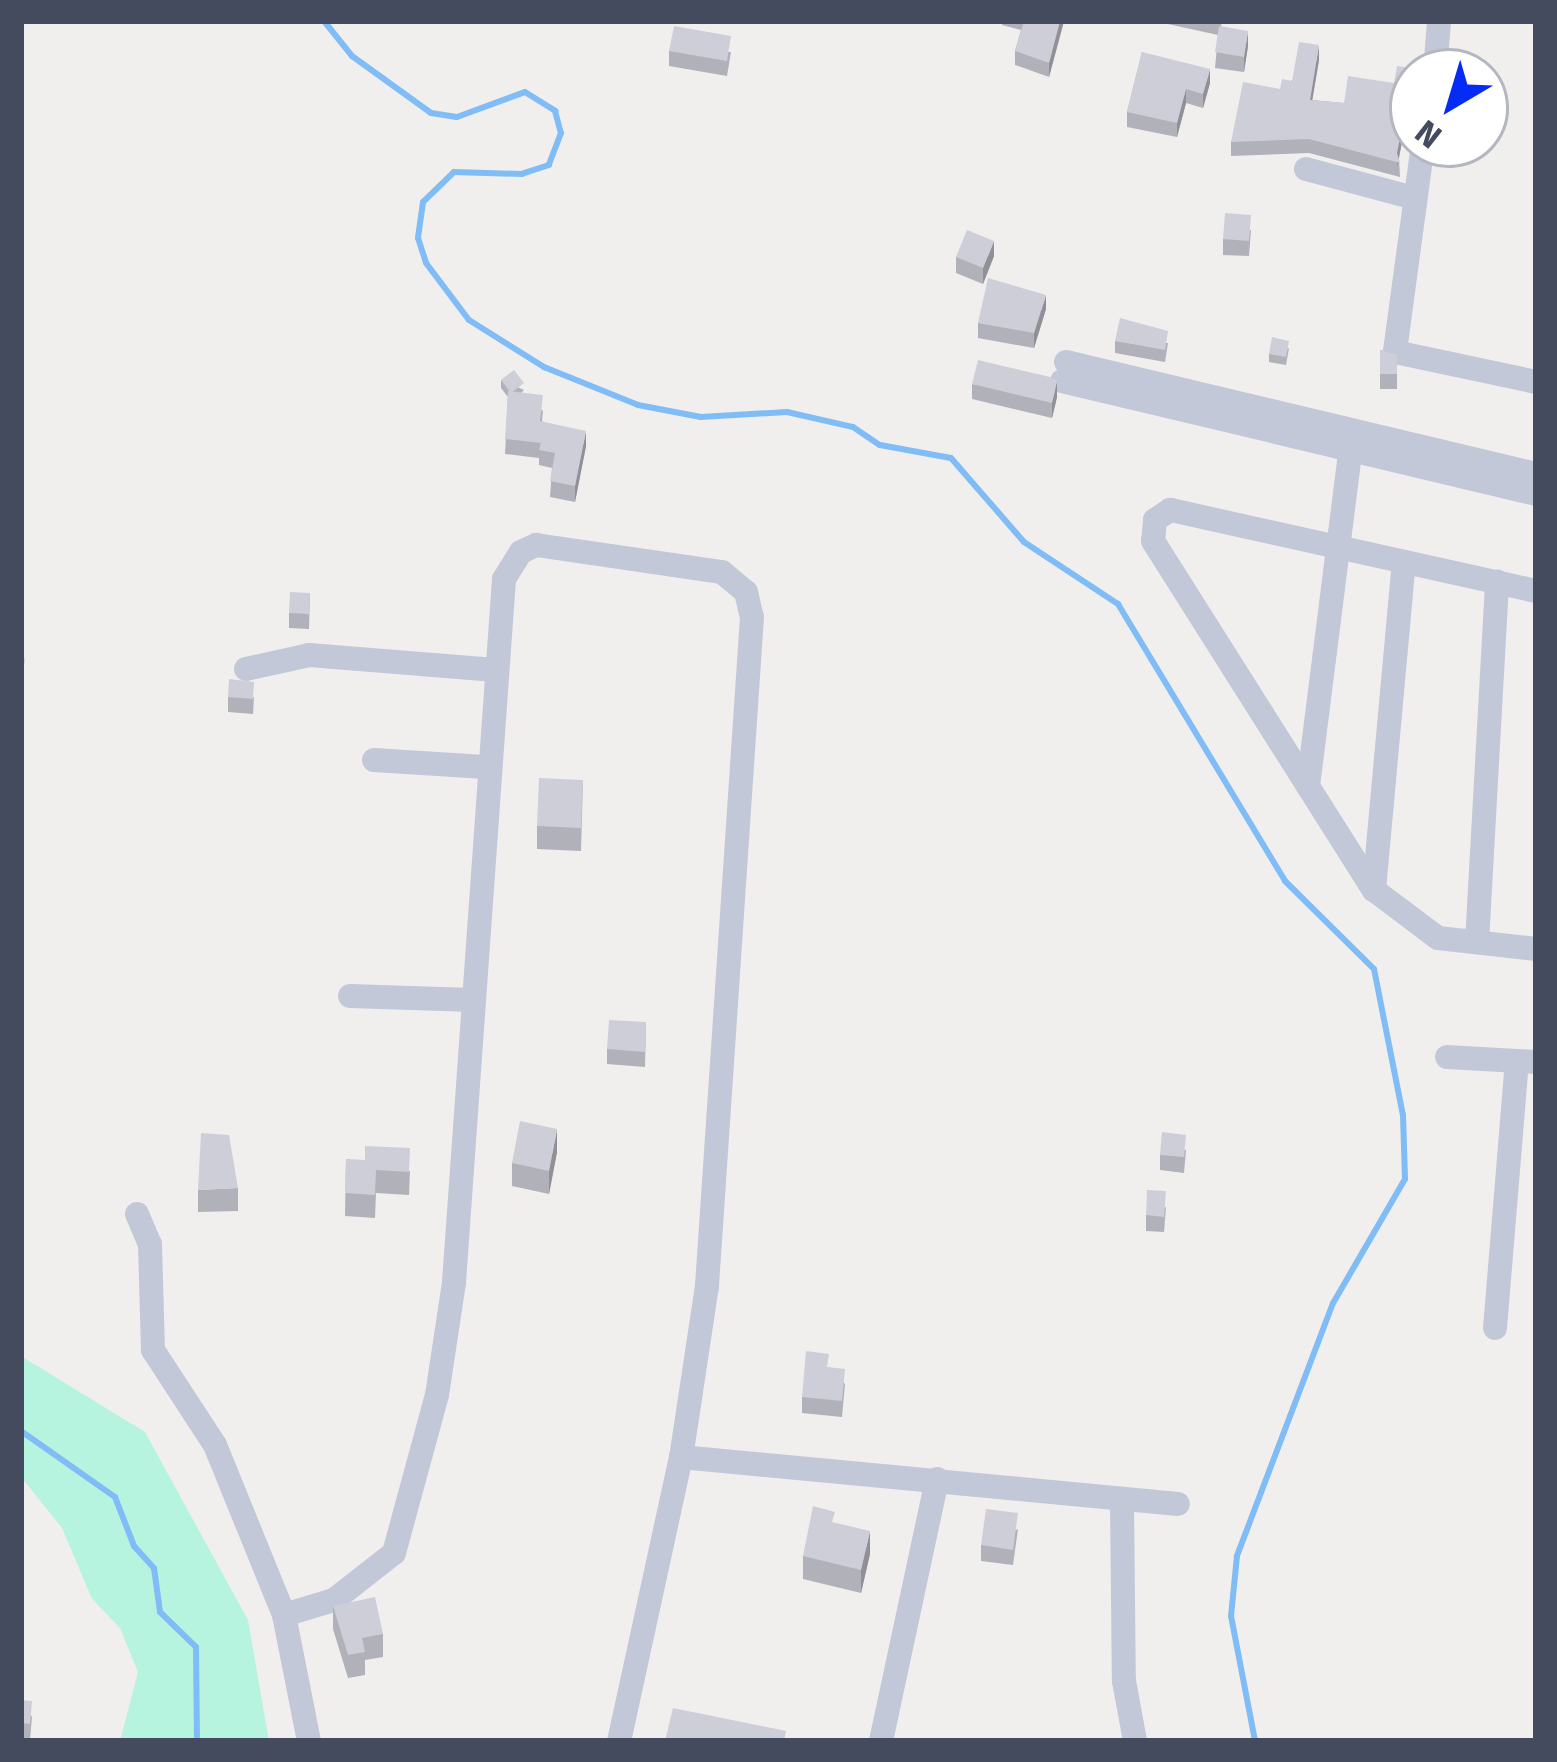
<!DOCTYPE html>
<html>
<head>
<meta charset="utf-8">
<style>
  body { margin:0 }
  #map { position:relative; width:1557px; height:1762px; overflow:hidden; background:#f1efee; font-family:"Fira Sans",sans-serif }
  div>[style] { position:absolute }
  .green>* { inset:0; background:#b7f4e0 }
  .stream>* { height:6px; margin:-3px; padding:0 3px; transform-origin:3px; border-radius:3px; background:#80bcf5 }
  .minor>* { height:24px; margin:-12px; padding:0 12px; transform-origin:12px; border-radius:12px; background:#c3c8d8 }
  .wall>* { inset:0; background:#b0b1b9 }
  .shaded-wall>* { inset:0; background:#909096 }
  .building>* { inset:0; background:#cdced7 }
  span { translate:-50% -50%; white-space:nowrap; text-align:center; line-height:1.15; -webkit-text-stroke:9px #fff; paint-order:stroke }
  .frame { position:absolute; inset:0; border:24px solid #444b5e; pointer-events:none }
  .north { position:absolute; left:1389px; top:48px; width:120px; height:120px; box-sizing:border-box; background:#fff; border:3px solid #b4b7bf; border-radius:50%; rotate:218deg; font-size:33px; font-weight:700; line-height:48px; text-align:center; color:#444b5e }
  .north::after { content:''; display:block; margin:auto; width:42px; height:54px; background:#052bf4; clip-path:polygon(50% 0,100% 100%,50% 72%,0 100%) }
</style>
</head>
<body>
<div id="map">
  <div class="green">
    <div style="clip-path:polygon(21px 1356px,145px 1432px,248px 1620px,269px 1741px,120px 1741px,138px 1672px,120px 1628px,92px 1599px,62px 1528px,21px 1477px)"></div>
  </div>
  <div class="stream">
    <div style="left:324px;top:21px;width:45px;rotate:51.3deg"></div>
    <div style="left:352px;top:56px;width:97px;rotate:35.8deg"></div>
    <div style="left:431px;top:113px;width:26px;rotate:9deg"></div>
    <div style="left:457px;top:117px;width:72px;rotate:-20.2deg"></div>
    <div style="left:525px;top:92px;width:36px;rotate:32deg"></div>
    <div style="left:555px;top:111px;width:23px;rotate:75deg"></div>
    <div style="left:561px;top:133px;width:34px;rotate:111deg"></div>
    <div style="left:549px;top:165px;width:28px;rotate:162deg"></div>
    <div style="left:522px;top:174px;width:68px;rotate:-178.3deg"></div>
    <div style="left:454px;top:172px;width:43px;rotate:135.9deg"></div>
    <div style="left:423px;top:202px;width:36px;rotate:98deg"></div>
    <div style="left:418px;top:238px;width:26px;rotate:72deg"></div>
    <div style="left:426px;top:263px;width:71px;rotate:53deg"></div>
    <div style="left:469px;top:320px;width:89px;rotate:32.1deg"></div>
    <div style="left:544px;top:367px;width:101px;rotate:22deg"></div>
    <div style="left:638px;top:405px;width:64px;rotate:10.8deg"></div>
    <div style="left:701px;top:417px;width:86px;rotate:-3.3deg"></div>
    <div style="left:787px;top:412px;width:68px;rotate:12.8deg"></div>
    <div style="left:853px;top:427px;width:32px;rotate:34deg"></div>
    <div style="left:880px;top:445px;width:72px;rotate:10.4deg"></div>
    <div style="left:951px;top:458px;width:111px;rotate:49deg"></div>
    <div style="left:1024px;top:542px;width:113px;rotate:33.4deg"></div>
    <div style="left:1118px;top:604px;width:323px;rotate:58.9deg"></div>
    <div style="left:1285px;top:881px;width:125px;rotate:44.7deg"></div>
    <div style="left:1374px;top:969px;width:149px;rotate:78.8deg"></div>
    <div style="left:1403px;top:1115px;width:64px;rotate:88.2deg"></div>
    <div style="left:1405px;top:1179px;width:143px;rotate:120.1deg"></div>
    <div style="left:1333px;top:1303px;width:271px;rotate:110.8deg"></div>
    <div style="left:1237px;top:1556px;width:60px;rotate:95.7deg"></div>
    <div style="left:1231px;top:1616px;width:127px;rotate:79.1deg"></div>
    <div style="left:21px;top:1431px;width:115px;rotate:35.1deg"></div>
    <div style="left:115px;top:1497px;width:53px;rotate:68.8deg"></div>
    <div style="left:134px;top:1546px;width:30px;rotate:48deg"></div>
    <div style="left:154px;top:1568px;width:44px;rotate:82.2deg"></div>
    <div style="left:160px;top:1612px;width:50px;rotate:44.2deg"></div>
    <div style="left:196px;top:1647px;width:94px;rotate:89.4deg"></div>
  </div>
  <div class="minor">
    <div style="left:1435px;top:72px;width:51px;rotate:-85.5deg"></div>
    <div style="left:1423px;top:144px;width:210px;rotate:97.7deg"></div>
    <div style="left:1395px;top:352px;width:144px;rotate:12deg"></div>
    <div style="left:1306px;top:169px;width:112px;rotate:15deg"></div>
    <div style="left:1066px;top:362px;width:483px;rotate:13.4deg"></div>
    <div style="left:1062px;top:381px;width:487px;rotate:13.4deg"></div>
    <div style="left:1536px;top:591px;width:375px;rotate:-167.5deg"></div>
    <div style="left:1170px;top:510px;width:18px;rotate:146deg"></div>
    <div style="left:1155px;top:520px;width:21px;rotate:95deg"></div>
    <div style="left:1153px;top:541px;width:413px;rotate:57.7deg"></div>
    <div style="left:1374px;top:890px;width:80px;rotate:36.9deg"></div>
    <div style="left:1438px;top:938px;width:99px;rotate:6.4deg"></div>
    <div style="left:246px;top:669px;width:65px;rotate:-12.5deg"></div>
    <div style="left:309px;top:655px;width:187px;rotate:4.6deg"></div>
    <div style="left:374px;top:760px;width:111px;rotate:3.6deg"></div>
    <div style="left:1308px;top:786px;width:350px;rotate:-82.8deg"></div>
    <div style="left:1374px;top:890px;width:329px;rotate:-84.8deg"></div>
    <div style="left:1477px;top:942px;width:361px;rotate:-86.8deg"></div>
    <div style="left:350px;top:996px;width:122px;rotate:1.9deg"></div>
    <div style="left:1447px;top:1057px;width:89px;rotate:3.2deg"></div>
    <div style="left:137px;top:1214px;width:33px;rotate:67deg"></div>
    <div style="left:150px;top:1244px;width:106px;rotate:88.4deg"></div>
    <div style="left:153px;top:1350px;width:113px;rotate:56.9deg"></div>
    <div style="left:215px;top:1445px;width:183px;rotate:67.9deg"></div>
    <div style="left:284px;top:1615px;width:128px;rotate:78.8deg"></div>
    <div style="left:1495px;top:1328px;width:268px;rotate:-85.3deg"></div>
    <div style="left:681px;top:1457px;width:499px;rotate:5.4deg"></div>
    <div style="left:1122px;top:1503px;width:178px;rotate:89.4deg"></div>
    <div style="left:1124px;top:1681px;width:61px;rotate:79.6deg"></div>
    <div style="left:284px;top:1615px;width:52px;rotate:-16.7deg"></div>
    <div style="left:334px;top:1600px;width:76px;rotate:-38.1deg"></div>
    <div style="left:394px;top:1553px;width:164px;rotate:-74.8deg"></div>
    <div style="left:437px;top:1395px;width:114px;rotate:-81.4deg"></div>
    <div style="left:454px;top:1282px;width:705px;rotate:-85.93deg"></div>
    <div style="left:504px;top:579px;width:32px;rotate:-58deg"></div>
    <div style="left:521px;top:552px;width:17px;rotate:-25deg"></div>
    <div style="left:536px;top:545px;width:188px;rotate:8.3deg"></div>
    <div style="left:722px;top:572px;width:31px;rotate:40deg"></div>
    <div style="left:746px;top:592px;width:26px;rotate:77deg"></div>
    <div style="left:752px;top:617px;width:671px;rotate:93.85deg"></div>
    <div style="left:707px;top:1286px;width:173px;rotate:98.6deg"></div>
    <div style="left:681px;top:1457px;width:291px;rotate:102.3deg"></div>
    <div style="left:881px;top:1741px;width:268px;rotate:-77.9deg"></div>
  </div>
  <div class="wall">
    <div style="clip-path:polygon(1002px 21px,1064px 21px,1049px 77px,1015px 65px,1015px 51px,1021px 30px,1002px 25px)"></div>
    <div style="clip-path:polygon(1154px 21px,1222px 21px,1221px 26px,1248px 46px,1244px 72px,1215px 68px,1218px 35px)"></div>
    <div style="clip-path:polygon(669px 51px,731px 52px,727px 76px,669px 66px)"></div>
    <div style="clip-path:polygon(1142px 52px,1210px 83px,1203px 108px,1186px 103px,1177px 137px,1127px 127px,1127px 112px)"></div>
    <div style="clip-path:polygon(1319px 60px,1312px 100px,1344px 103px,1394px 83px,1413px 72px,1413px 107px,1409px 106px,1399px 158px,1400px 177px,1309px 153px,1231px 156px,1231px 142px,1280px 89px)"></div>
    <div style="clip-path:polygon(1251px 230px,1249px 256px,1223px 255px,1223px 239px)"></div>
    <div style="clip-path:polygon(994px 256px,983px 284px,956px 273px,956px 257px)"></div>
    <div style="clip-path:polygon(1046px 309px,1034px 348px,978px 338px,978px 323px)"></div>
    <div style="clip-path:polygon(1115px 341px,1168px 343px,1165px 362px,1115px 353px)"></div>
    <div style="clip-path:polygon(1289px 348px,1286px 365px,1269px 362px,1269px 354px)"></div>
    <div style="clip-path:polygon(1380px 350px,1397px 354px,1397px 389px,1380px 389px)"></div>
    <div style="clip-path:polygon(501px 380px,524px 390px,521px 393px,543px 411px,542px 421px,586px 446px,575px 502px,550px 497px,552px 468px,539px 465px,539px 458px,505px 454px,508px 397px,501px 388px)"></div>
    <div style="clip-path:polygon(972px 384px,1057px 397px,1052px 418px,972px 399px)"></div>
    <div style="clip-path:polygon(310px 593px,309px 629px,289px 628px,289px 613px)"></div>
    <div style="clip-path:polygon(228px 697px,254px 697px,253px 714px,228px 712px)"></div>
    <div style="clip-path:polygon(583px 780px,581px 851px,537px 849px,537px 826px)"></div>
    <div style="clip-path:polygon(646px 1022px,645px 1067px,607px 1064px,607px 1049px)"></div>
    <div style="clip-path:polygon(1186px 1150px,1184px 1173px,1160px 1170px,1160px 1155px)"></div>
    <div style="clip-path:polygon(557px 1152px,549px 1194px,512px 1186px,512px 1163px)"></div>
    <div style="clip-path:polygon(346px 1159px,410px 1171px,409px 1195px,376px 1193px,375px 1218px,345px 1216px)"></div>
    <div style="clip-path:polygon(238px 1188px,238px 1211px,198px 1212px,198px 1190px)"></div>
    <div style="clip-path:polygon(1166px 1207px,1164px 1232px,1146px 1231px,1146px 1215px)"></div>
    <div style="clip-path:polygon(829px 1367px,845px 1384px,842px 1417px,802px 1413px,802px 1397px)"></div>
    <div style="clip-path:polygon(835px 1523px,870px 1554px,861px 1593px,803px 1579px,803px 1556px)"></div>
    <div style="clip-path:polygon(1018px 1529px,1013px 1565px,981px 1561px,981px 1545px)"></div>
    <div style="clip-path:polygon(333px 1606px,383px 1634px,383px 1657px,365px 1660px,365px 1675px,348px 1678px,333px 1629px)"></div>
    <div style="clip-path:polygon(21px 1700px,32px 1717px,30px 1740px,21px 1739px)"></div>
  </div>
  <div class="shaded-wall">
    <div style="clip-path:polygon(1060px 21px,1064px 21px,1049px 77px,1049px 63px)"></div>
    <div style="clip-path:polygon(1248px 31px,1248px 46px,1244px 72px,1244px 57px)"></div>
    <div style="clip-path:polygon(1319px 45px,1319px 60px,1310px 114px,1310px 100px)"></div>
    <div style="clip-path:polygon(1210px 69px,1210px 83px,1203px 108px,1203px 94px)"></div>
    <div style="clip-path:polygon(1186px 89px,1186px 103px,1177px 137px,1177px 123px)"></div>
    <div style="clip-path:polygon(1409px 92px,1409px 106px,1397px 167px,1397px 153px)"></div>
    <div style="clip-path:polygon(994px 241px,994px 256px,983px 284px,983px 268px)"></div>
    <div style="clip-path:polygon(1046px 295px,1046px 309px,1034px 348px,1034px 333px)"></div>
    <div style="clip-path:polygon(1057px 381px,1057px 397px,1052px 418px,1052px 403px)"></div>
    <div style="clip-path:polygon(586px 431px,586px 446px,575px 502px,575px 486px)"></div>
    <div style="clip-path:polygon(557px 1129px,557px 1152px,549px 1194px,549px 1171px)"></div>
    <div style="clip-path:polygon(870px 1531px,870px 1554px,861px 1593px,861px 1570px)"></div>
  </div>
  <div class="building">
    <div style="clip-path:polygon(1024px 21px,1060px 21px,1049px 63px,1015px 51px)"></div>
    <div style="clip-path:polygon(674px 26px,731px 36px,727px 61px,669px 51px)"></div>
    <div style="clip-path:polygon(1219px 26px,1248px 31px,1244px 57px,1215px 52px)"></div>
    <div style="clip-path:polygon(1299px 42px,1319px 45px,1310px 100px,1344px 103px,1348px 76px,1394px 83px,1397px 66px,1424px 70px,1424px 72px,1413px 72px,1413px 93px,1409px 92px,1397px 153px,1400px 163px,1309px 139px,1231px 142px,1243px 82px,1280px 89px,1282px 79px,1292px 81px)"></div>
    <div style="clip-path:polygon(1142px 52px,1210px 69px,1203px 94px,1186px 89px,1177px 123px,1127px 112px)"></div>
    <div style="clip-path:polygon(1225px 213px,1251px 215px,1249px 241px,1223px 239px)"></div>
    <div style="clip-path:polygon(967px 230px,994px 241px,983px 268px,956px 257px)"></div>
    <div style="clip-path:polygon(988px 278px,1046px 295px,1034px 333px,978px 323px)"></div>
    <div style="clip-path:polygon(1120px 318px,1168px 331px,1165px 350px,1115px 341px)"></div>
    <div style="clip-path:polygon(1272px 337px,1289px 341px,1286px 357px,1269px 354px)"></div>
    <div style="clip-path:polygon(1380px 350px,1397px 354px,1397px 374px,1380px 374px)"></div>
    <div style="clip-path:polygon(978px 360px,1050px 377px,1057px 381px,1052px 403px,972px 384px)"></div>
    <div style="clip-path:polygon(514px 370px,524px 383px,511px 393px,501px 380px)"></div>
    <div style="clip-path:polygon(508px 391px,543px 395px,540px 421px,586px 431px,575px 486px,550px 481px,555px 453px,539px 450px,541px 443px,505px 439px)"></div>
    <div style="clip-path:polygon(290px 592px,310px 593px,309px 614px,289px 613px)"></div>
    <div style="clip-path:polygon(21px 658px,25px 659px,23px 674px,21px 674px)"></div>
    <div style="clip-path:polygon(229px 679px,254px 682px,253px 699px,228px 697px)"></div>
    <div style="clip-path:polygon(539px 778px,583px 780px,581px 828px,537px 826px)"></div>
    <div style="clip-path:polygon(609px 1020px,646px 1022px,645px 1052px,607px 1049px)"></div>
    <div style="clip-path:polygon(520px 1121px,557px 1129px,549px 1171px,512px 1163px)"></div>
    <div style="clip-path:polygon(1162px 1132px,1186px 1135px,1184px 1157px,1160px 1155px)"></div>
    <div style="clip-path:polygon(201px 1133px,229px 1135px,238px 1188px,198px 1190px)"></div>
    <div style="clip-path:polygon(365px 1146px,410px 1148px,409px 1172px,376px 1170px,375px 1195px,345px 1193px,346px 1159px,365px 1160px)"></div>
    <div style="clip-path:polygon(1147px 1190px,1166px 1191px,1164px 1217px,1146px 1215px)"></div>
    <div style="clip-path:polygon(806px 1351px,829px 1354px,827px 1367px,845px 1369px,842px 1401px,802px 1397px)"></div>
    <div style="clip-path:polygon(813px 1506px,835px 1512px,832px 1522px,870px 1531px,861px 1570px,803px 1556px)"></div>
    <div style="clip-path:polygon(986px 1509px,1018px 1513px,1013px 1550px,981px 1545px)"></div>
    <div style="clip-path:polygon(375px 1597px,383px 1634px,362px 1638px,365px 1652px,348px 1655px,333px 1606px)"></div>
    <div style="clip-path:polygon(21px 1700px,32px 1701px,30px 1724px,21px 1723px)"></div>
    <div style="clip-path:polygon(673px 1708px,786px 1731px,784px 1741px,665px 1741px)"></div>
  </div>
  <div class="frame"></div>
  <div class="north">N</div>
</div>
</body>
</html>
